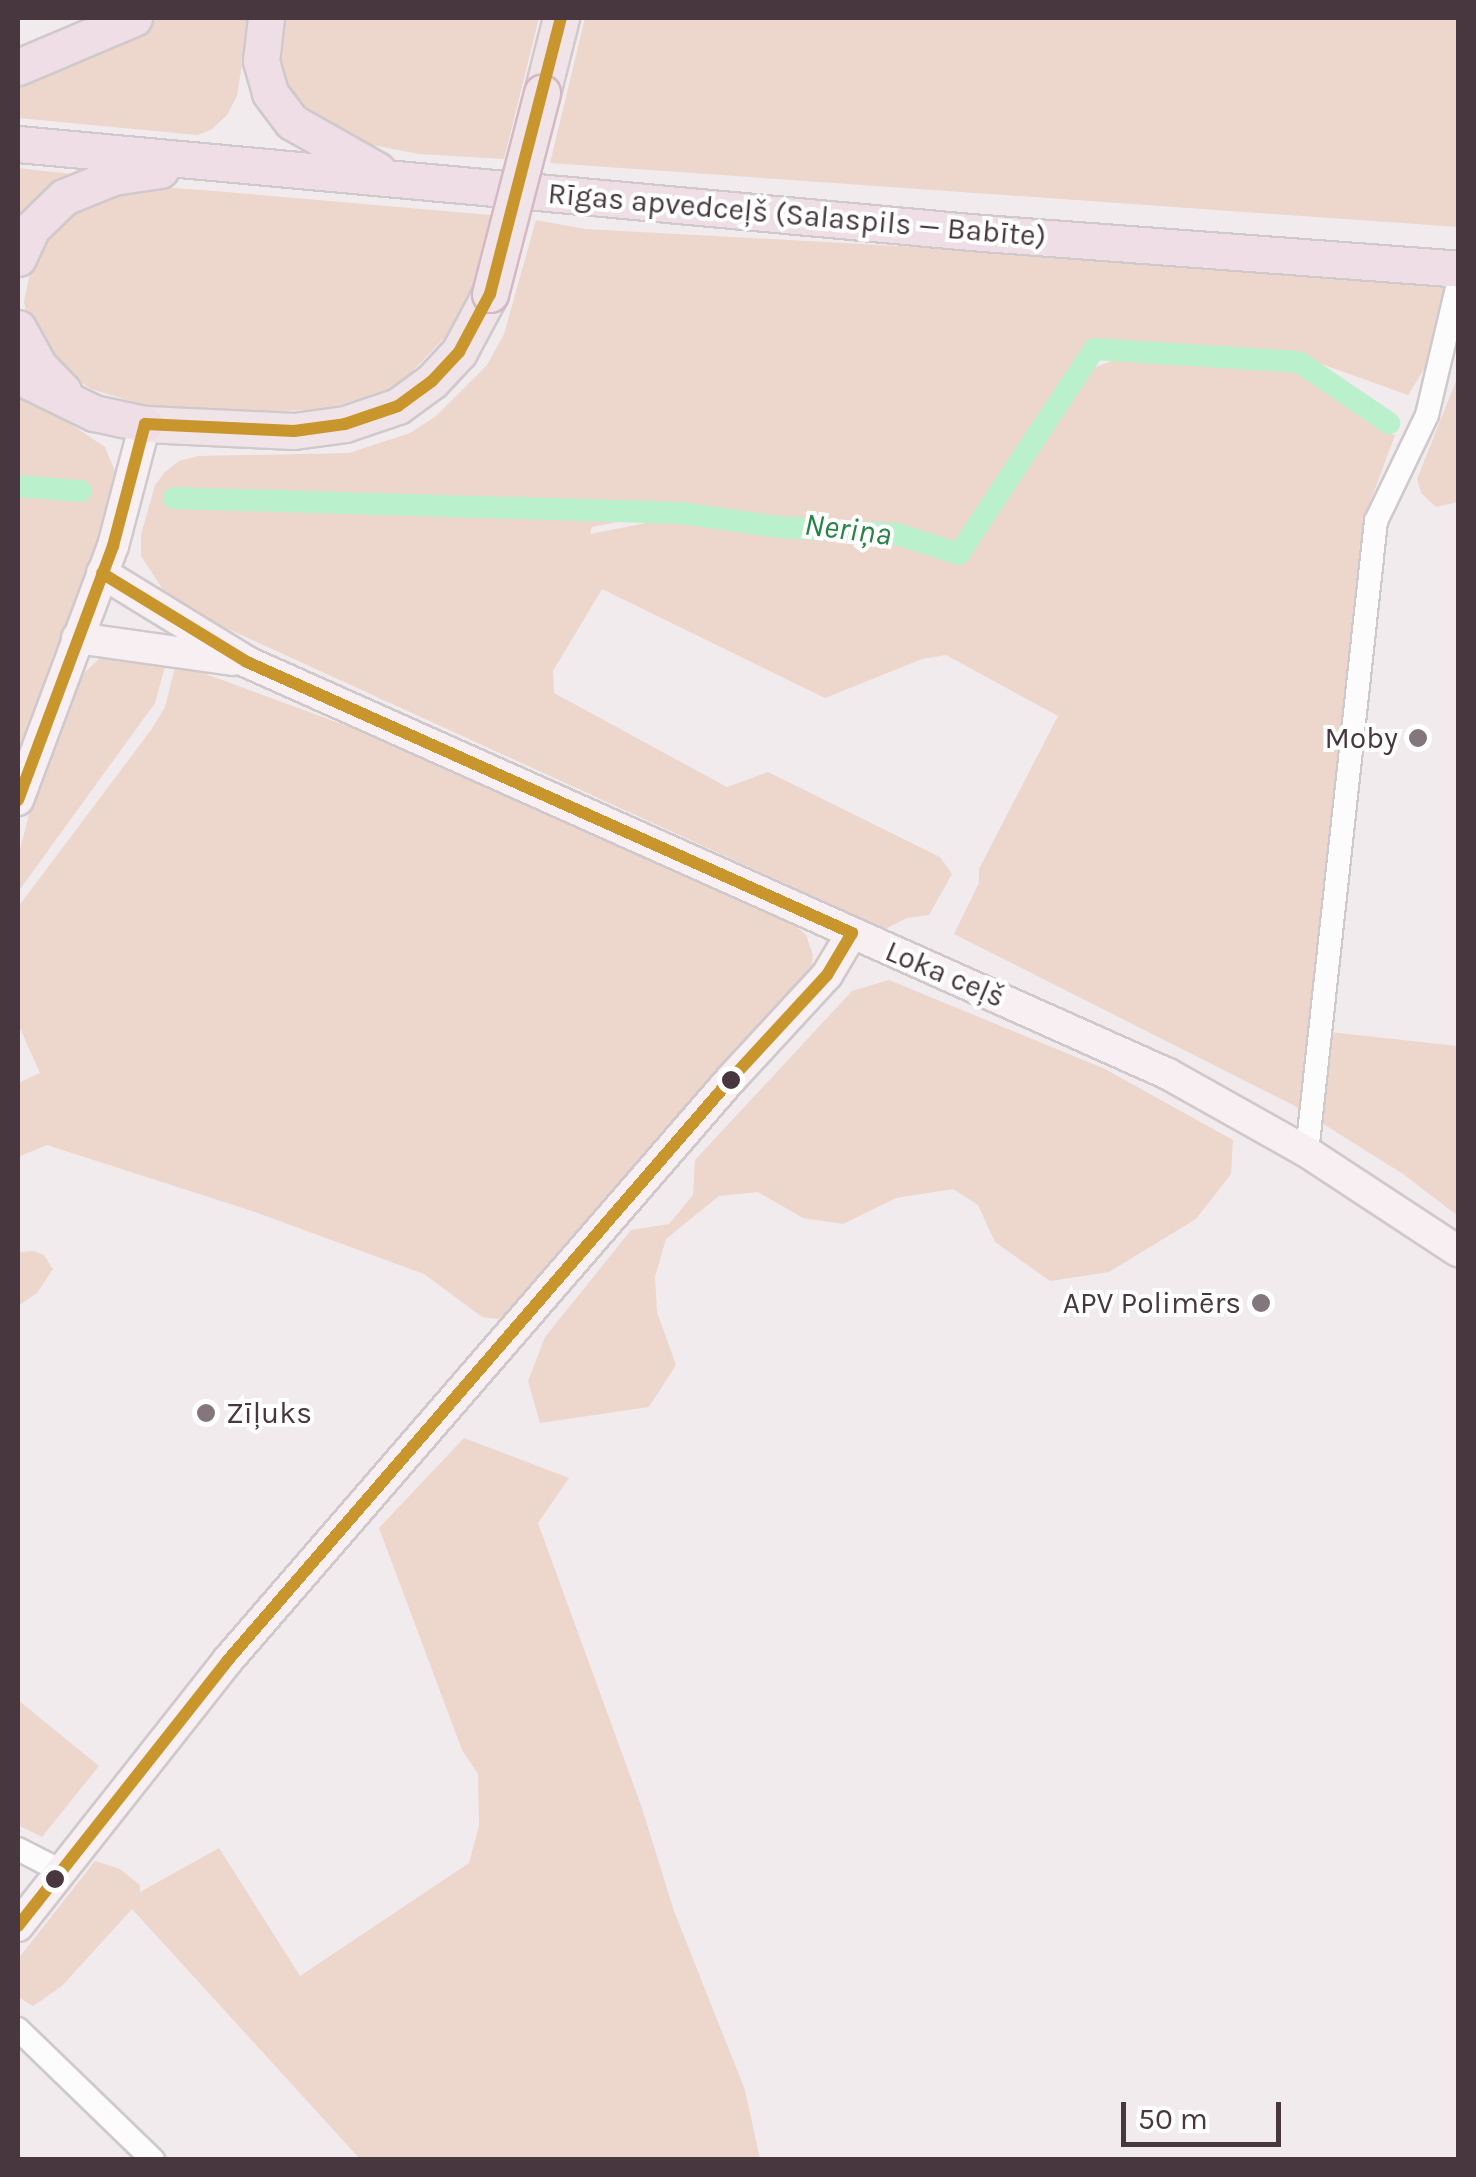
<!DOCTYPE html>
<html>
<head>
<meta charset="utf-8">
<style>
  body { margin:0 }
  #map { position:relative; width:1476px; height:2177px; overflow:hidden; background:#f1ebee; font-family:Karla,sans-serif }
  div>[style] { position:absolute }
  .green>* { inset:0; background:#edd6cc }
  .canal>* { height:22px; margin:-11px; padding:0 11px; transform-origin:11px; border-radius:11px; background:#bbf0cc }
  .roads { filter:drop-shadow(2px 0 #cfc9cc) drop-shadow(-2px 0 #cfc9cc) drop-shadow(0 2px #cfc9cc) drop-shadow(0 -2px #cfc9cc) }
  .minor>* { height:22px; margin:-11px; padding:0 11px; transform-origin:11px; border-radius:11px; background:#fdfcfc }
  .secondary>* { height:30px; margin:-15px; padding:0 15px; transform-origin:15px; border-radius:15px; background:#f7eff2 }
  .primary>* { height:35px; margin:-17.5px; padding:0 17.5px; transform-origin:17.5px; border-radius:17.5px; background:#f1e4e9 }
  .trunk>* { height:35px; margin:-17.5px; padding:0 17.5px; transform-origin:17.5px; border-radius:17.5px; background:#efdee5 }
  .bridges { filter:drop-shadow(2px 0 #d4b8c3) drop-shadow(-2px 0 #d4b8c3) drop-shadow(0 2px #d4b8c3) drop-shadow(0 -2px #d4b8c3) }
  .primary-bridge>* { height:35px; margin:-17.5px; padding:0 17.5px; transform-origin:17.5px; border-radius:17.5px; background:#f1e4e9 }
  .bus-1>* { height:12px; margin:-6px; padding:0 6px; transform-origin:6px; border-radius:6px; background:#c9952d }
  .dots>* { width:28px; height:28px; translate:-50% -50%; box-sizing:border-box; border:5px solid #fff; border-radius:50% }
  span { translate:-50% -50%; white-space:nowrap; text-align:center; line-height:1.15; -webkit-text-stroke:8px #fff; paint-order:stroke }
  .street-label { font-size:30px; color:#48373f }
  .poi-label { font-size:30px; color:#48373f }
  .right { translate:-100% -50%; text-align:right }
  .left { translate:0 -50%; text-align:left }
  .water-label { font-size:32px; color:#258545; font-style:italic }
  .frame { position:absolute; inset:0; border:20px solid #48373f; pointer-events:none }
  .scale { position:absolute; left:1121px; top:2102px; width:160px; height:45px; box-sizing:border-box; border:5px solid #48373f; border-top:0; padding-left:12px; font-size:30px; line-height:35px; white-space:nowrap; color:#48373f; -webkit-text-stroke:8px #fff; paint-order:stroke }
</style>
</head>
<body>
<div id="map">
  <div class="green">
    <div style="clip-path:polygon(161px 18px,249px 18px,237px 96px,227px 115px,211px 130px,197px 135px,18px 118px,18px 82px)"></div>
    <div style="clip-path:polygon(282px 18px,539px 18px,504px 159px,419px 154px,351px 141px,299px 106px,287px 87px,279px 65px,277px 33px)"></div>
    <div style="clip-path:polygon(585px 18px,1458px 18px,1458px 227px,550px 163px)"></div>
    <div style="clip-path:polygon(18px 168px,72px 174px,36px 202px,18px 232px)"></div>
    <div style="clip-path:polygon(143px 186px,203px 190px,491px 215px,471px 291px,453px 329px,404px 380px,377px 395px,320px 410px,227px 412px,143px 405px,91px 389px,52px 363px,29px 328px,24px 302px,35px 248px,80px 202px)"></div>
    <div style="clip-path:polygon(536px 220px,585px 229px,1434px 275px,1444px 288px,1426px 366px,1408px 395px,1302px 357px,1093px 344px,967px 533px,953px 544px,898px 530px,779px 523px,686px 509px,592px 527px,590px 534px,682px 516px,788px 532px,894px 535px,960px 556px,1089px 370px,1121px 357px,1304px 369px,1366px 421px,1395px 435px,1367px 511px,1311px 1030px,1458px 1046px,1458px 1216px,1403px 1174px,1293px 1105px,954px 934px,979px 883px,979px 869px,1058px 716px,946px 655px,922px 659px,825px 698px,602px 589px,553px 671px,554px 693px,727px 787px,768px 772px,940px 857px,952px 874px,929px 915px,907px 918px,885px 929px,226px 628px,165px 593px,141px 556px,141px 535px,155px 485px,165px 472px,179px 461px,198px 456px,349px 453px,410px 433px,436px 416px,487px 365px,504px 334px)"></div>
    <div style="clip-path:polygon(1458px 376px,1458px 502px,1436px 507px,1421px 493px,1417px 479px)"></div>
    <div style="clip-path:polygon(18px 389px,105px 447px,117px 476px,112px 504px,18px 758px)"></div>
    <div style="clip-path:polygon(117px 656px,166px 663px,155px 703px,18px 892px,18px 857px,38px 780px,73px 683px,100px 658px)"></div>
    <div style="clip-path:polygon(176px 663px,401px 746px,786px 917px,806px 935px,813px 955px,810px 975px,514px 1310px,498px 1319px,482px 1317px,424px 1274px,255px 1212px,47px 1145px,18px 1157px,18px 1083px,40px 1073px,18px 1024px,18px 907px,151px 730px,165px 707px)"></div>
    <div style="clip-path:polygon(889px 980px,1105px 1069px,1233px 1140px,1231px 1174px,1196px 1219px,1109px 1272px,1050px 1281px,995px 1242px,978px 1205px,953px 1189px,896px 1198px,843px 1224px,803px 1218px,758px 1192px,719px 1196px,666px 1239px,655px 1277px,657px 1312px,676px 1365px,649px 1407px,540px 1423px,528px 1381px,545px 1337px,631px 1230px,669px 1224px,693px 1195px,695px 1160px,852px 991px)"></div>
    <div style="clip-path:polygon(34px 1251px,44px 1255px,53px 1269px,37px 1293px,18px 1306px,18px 1252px)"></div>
    <div style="clip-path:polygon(464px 1438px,569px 1478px,538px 1523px,642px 1808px,674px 1911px,745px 2090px,760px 2159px,360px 2159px,132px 1909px,62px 1986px,33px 2006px,18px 1997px,18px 1959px,95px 1861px,120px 1869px,140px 1885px,140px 1892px,219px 1848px,300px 1976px,469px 1863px,479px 1826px,478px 1774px,462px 1750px,379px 1528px)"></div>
    <div style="clip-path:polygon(18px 1700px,99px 1766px,42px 1837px,18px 1825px)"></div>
  </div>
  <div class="canal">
    <div style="left:18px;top:486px;width:63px;rotate:4.5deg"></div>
    <div style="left:174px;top:498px;width:507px;rotate:1.69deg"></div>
    <div style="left:681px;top:513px;width:98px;rotate:8.2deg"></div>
    <div style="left:778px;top:527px;width:119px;rotate:3.4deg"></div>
    <div style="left:897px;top:534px;width:65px;rotate:17.9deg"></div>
    <div style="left:959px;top:554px;width:245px;rotate:-56.6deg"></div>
    <div style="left:1094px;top:349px;width:205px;rotate:3.6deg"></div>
    <div style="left:1299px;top:362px;width:109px;rotate:34.1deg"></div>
  </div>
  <div class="roads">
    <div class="minor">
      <div style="left:1307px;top:1152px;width:635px;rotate:-83.76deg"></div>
      <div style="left:1376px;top:521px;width:118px;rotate:-64.3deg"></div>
      <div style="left:1427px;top:415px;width:135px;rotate:-76.7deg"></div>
      <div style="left:18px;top:1849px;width:48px;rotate:27.1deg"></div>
      <div style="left:18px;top:2029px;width:188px;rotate:44.1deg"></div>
    </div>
    <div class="secondary">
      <div style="left:102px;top:573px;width:170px;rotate:31.5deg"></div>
      <div style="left:247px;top:662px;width:1009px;rotate:24.1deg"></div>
      <div style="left:1168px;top:1074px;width:159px;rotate:29.3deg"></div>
      <div style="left:1307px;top:1152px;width:181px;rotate:33.3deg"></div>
      <div style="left:77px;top:638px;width:158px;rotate:8deg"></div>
      <div style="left:18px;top:800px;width:271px;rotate:-69.5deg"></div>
      <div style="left:113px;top:546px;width:126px;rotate:-75.3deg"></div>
      <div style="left:18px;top:1926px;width:339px;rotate:-51.7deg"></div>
      <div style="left:228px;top:1660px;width:768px;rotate:-49.12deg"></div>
      <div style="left:731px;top:1079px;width:142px;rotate:-47.3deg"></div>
      <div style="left:827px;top:975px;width:49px;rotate:-59.2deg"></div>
    </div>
    <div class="primary">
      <div style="left:542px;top:93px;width:77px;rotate:-75.8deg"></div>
      <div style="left:145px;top:424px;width:149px;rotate:2.7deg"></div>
      <div style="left:294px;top:431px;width:51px;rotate:-7.8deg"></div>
      <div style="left:345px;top:424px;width:56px;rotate:-18.8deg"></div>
      <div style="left:398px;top:406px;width:42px;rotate:-36.3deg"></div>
      <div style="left:432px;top:381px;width:40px;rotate:-47deg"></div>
      <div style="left:459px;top:352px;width:66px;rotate:-61.9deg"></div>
    </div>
    <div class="trunk">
      <div style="left:266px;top:18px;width:43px;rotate:96.6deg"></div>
      <div style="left:261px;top:61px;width:33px;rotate:74deg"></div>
      <div style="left:270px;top:93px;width:36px;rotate:53deg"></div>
      <div style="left:292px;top:122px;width:98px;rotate:29.5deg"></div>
      <div style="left:18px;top:67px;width:126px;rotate:-22.9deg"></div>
      <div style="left:18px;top:144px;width:956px;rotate:5.28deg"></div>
      <div style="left:970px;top:232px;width:489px;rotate:4.3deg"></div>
      <div style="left:18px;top:258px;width:33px;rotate:-65deg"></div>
      <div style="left:32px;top:228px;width:45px;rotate:-44.1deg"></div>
      <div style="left:64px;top:197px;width:53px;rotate:-22.2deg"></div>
      <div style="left:113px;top:177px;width:48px;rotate:-8.5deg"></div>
      <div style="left:18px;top:328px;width:43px;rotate:61.1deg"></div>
      <div style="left:39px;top:366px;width:35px;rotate:46deg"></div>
      <div style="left:18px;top:376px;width:85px;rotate:26deg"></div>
      <div style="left:94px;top:413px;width:52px;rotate:12.2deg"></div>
    </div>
  </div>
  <div class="bridges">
    <div class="primary-bridge">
      <div style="left:490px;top:294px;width:208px;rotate:-75.5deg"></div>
    </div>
  </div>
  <div class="bus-1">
    <div style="left:145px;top:424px;width:149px;rotate:2.7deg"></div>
    <div style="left:294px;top:431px;width:51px;rotate:-7.8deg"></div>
    <div style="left:345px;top:424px;width:56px;rotate:-18.8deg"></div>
    <div style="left:398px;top:406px;width:42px;rotate:-36.3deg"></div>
    <div style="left:432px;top:381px;width:40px;rotate:-47deg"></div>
    <div style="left:459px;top:352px;width:66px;rotate:-61.9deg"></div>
    <div style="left:490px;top:294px;width:285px;rotate:-75.6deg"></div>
    <div style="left:18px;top:800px;width:271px;rotate:-69.5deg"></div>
    <div style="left:113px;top:546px;width:126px;rotate:-75.3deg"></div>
    <div style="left:18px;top:1926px;width:339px;rotate:-51.7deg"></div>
    <div style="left:228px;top:1660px;width:768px;rotate:-49.12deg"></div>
    <div style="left:731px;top:1079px;width:142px;rotate:-47.3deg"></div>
    <div style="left:827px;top:975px;width:49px;rotate:-59.2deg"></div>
    <div style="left:852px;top:933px;width:663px;rotate:-155.87deg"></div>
    <div style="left:247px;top:662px;width:170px;rotate:-148.5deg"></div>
  </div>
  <div class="dots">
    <div style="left:1418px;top:738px;background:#83767c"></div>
    <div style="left:731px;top:1080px;background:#48373f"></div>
    <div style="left:1261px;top:1303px;background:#83767c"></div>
    <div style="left:206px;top:1413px;background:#83767c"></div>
    <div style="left:55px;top:1879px;background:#48373f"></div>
  </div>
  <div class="street-label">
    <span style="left:797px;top:215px;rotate:5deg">Rīgas apvedceļš (Salaspils — Babīte)</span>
    <span style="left:945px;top:974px;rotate:23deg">Loka ceļš</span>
  </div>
  <div class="poi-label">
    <span class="right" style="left:1398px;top:738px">Moby</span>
    <span class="right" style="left:1241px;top:1303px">APV Polimērs</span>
    <span class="left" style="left:226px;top:1413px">Zīļuks</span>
  </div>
  <div class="water-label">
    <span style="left:848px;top:530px;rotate:7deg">Neriņa</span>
  </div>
  <div class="frame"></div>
  <div class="scale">50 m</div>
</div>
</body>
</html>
